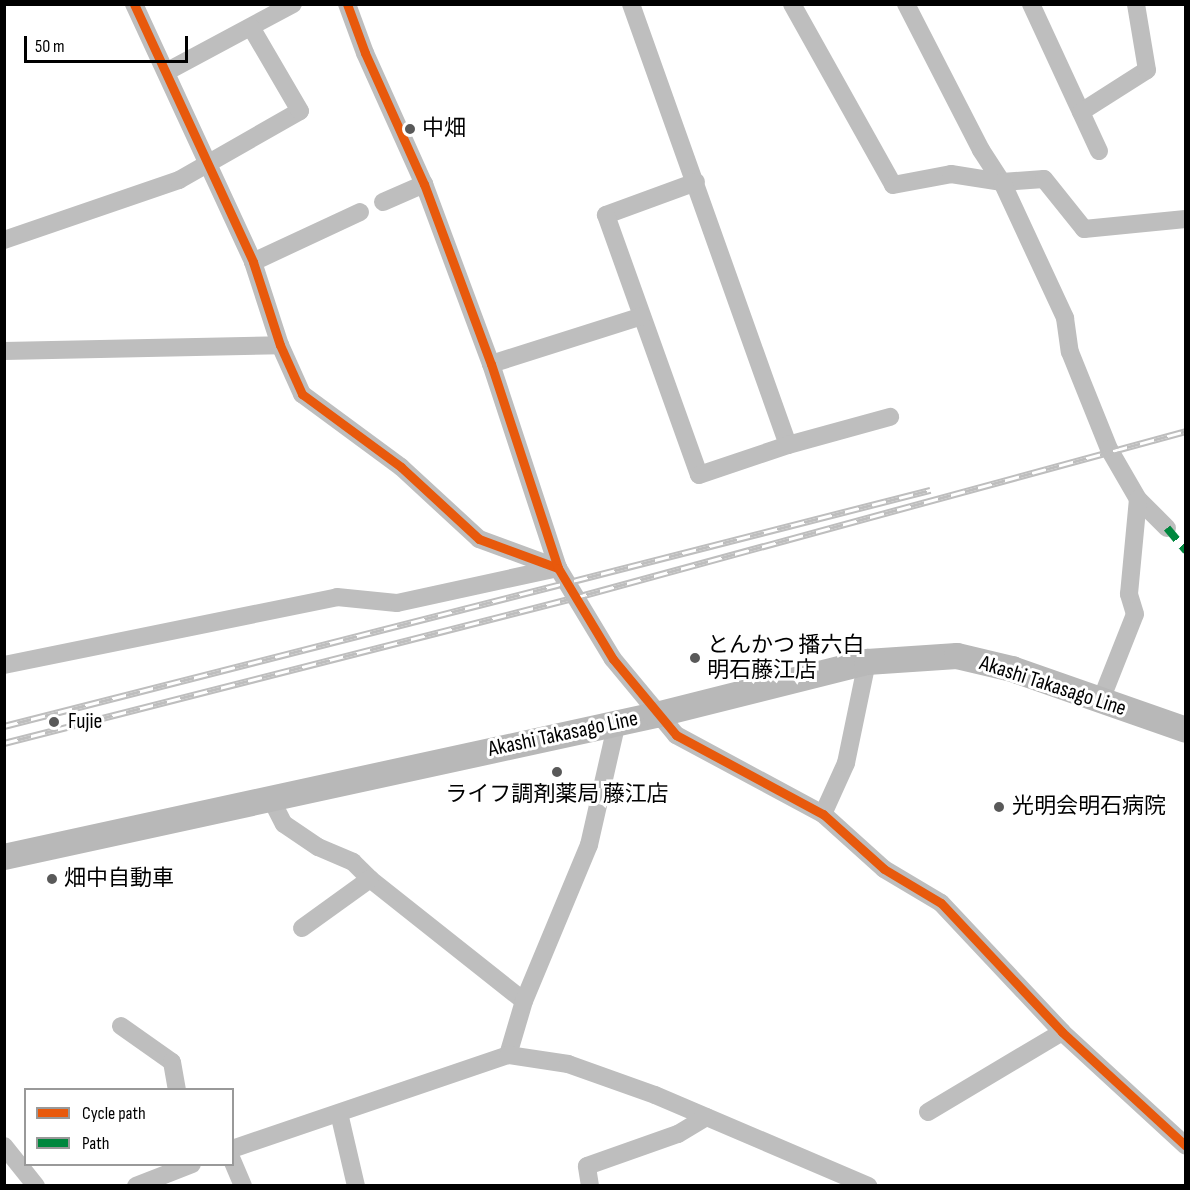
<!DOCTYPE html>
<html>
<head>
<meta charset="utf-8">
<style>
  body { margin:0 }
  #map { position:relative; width:1190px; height:1190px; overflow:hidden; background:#fff; font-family:"Sofia Sans Condensed","Noto Sans JP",sans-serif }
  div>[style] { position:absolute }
  .minor>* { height:18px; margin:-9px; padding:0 9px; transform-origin:9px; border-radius:9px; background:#bebebe }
  .secondary>* { height:26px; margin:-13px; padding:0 13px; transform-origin:13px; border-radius:13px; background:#b8b8b8 }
  .rail>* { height:7px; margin-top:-3.5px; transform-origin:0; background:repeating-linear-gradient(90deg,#fff 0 14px,#bebebe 0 28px); box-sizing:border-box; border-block:2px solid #bebebe }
  .quiet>* { height:8px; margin-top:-4px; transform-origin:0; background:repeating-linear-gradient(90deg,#00873e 0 15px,transparent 0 23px) }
  .cycleway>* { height:9px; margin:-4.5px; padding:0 4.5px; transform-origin:4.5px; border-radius:4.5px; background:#e8590c }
  .dots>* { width:16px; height:16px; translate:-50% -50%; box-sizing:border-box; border:3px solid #fff; border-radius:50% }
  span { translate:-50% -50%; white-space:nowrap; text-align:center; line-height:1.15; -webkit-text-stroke:6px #fff; paint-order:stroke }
  .poi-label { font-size:22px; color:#000 }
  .left { translate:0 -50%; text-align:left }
  .street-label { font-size:22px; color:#000 }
  .frame { position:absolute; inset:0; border:6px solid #000; pointer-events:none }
  .legend { position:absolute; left:24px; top:1088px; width:210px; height:78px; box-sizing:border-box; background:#fff; border:2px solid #999; margin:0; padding:8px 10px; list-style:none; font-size:18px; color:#000 }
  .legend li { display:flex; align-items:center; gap:12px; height:30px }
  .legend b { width:30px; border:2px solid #999 }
  .scale { position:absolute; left:24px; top:36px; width:164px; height:27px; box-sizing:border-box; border:3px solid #000; border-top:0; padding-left:8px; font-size:18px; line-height:21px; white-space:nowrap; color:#000; -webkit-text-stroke:4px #fff; paint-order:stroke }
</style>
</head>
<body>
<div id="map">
  <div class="minor">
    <div style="left:134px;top:4px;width:284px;rotate:65.2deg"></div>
    <div style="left:253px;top:262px;width:87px;rotate:72deg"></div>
    <div style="left:280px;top:345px;width:54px;rotate:65.8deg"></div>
    <div style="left:302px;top:394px;width:123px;rotate:36.4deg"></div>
    <div style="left:401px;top:467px;width:106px;rotate:42.7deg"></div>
    <div style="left:479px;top:539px;width:84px;rotate:20.2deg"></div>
    <div style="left:347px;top:4px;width:52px;rotate:69.8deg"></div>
    <div style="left:365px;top:53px;width:144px;rotate:65.8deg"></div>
    <div style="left:424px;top:184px;width:192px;rotate:69.6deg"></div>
    <div style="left:491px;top:364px;width:215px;rotate:71.8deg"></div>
    <div style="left:558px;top:568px;width:106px;rotate:58.9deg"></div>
    <div style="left:613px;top:659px;width:99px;rotate:50.3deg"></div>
    <div style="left:676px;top:735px;width:167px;rotate:28.3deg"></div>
    <div style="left:823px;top:814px;width:82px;rotate:42deg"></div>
    <div style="left:884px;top:869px;width:66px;rotate:30.8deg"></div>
    <div style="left:941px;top:903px;width:177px;rotate:46.8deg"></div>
    <div style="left:1062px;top:1032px;width:168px;rotate:42.6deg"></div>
    <div style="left:631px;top:4px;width:468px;rotate:70.4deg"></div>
    <div style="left:792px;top:4px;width:207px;rotate:60.8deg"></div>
    <div style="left:893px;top:185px;width:59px;rotate:-10.7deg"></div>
    <div style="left:951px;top:174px;width:52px;rotate:8.9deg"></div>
    <div style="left:1002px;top:182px;width:42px;rotate:-4.1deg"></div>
    <div style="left:1044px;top:179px;width:64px;rotate:51.3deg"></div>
    <div style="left:1084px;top:229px;width:102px;rotate:-5.6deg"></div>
    <div style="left:906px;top:4px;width:164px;rotate:62.8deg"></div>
    <div style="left:981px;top:150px;width:38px;rotate:57deg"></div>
    <div style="left:1002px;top:182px;width:150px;rotate:65.1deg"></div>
    <div style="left:1065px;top:318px;width:34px;rotate:82deg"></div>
    <div style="left:1070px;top:352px;width:105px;rotate:68.1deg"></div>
    <div style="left:1109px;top:449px;width:58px;rotate:59.9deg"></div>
    <div style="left:1138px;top:499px;width:41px;rotate:45deg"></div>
    <div style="left:1031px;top:4px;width:162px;rotate:65.2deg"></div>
    <div style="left:166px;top:72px;width:144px;rotate:-28.2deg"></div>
    <div style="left:1081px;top:112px;width:78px;rotate:-32.5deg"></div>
    <div style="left:1147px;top:70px;width:67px;rotate:-99.5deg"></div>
    <div style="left:696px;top:182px;width:96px;rotate:159.9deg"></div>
    <div style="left:606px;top:215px;width:276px;rotate:70.3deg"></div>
    <div style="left:699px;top:475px;width:94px;rotate:-18.6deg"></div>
    <div style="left:788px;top:445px;width:106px;rotate:-15.4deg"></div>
    <div style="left:383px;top:202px;width:45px;rotate:-23.7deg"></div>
    <div style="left:4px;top:240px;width:185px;rotate:-18.9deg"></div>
    <div style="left:179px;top:180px;width:139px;rotate:-29.7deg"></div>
    <div style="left:300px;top:111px;width:97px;rotate:-120.3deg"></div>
    <div style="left:253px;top:262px;width:118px;rotate:-25deg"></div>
    <div style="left:4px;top:351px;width:276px;rotate:-1.2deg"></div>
    <div style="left:491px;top:364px;width:158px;rotate:-17.6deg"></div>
    <div style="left:4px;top:665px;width:340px;rotate:-11.5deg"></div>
    <div style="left:337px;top:597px;width:60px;rotate:5.7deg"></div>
    <div style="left:397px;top:603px;width:165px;rotate:-12.3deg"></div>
    <div style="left:1101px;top:700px;width:92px;rotate:-68.4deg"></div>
    <div style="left:1135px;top:614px;width:21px;rotate:-107deg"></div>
    <div style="left:1129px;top:594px;width:95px;rotate:-84.6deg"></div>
    <div style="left:270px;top:797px;width:30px;rotate:63deg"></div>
    <div style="left:284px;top:824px;width:41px;rotate:34.1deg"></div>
    <div style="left:318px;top:847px;width:38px;rotate:23deg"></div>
    <div style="left:353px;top:862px;width:24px;rotate:45deg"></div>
    <div style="left:370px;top:879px;width:196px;rotate:38.4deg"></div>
    <div style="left:823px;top:814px;width:56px;rotate:-65.7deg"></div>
    <div style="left:846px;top:763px;width:103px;rotate:-78.3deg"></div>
    <div style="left:302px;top:928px;width:84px;rotate:-35.8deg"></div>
    <div style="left:121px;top:1026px;width:62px;rotate:35.2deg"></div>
    <div style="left:172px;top:1062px;width:28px;rotate:80deg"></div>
    <div style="left:508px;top:1055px;width:56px;rotate:-73.5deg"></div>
    <div style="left:524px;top:1001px;width:169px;rotate:-67.4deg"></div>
    <div style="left:589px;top:845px;width:126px;rotate:-77.2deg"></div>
    <div style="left:928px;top:1112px;width:156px;rotate:-30.8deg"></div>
    <div style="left:339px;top:1113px;width:75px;rotate:76.9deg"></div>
    <div style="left:4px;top:1146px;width:51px;rotate:51.3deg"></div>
    <div style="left:232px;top:1149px;width:292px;rotate:-18.8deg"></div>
    <div style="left:508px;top:1055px;width:61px;rotate:8.5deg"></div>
    <div style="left:568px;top:1064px;width:92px;rotate:19.6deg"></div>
    <div style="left:655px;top:1095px;width:232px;rotate:23.1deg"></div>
    <div style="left:232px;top:1160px;width:28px;rotate:67deg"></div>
    <div style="left:136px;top:1186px;width:60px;rotate:-21.4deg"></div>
    <div style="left:590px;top:1186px;width:20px;rotate:-99deg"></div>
    <div style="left:587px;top:1166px;width:96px;rotate:-19.4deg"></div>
    <div style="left:678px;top:1134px;width:33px;rotate:-31deg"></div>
  </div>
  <div class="secondary">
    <div style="left:4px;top:857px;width:667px;rotate:-12.29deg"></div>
    <div style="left:656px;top:715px;width:218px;rotate:-14.1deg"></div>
    <div style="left:867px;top:662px;width:90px;rotate:-3.8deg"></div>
    <div style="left:957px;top:656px;width:57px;rotate:13.3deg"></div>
    <div style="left:1012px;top:669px;width:184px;rotate:19.3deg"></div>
  </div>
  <div class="rail">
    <div style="left:4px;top:726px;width:956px;rotate:-14.3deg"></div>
    <div style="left:4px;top:743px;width:587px;rotate:-14.3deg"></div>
    <div style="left:573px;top:598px;width:635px;rotate:-15.24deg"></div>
  </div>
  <div class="quiet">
    <div style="left:1167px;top:528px;width:30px;rotate:50deg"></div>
  </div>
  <div class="cycleway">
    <div style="left:134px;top:4px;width:284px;rotate:65.2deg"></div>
    <div style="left:253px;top:262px;width:87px;rotate:72deg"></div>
    <div style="left:280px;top:345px;width:54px;rotate:65.8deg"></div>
    <div style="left:302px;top:394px;width:123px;rotate:36.4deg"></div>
    <div style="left:401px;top:467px;width:106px;rotate:42.7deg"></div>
    <div style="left:479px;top:539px;width:84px;rotate:20.2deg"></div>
    <div style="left:347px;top:4px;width:52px;rotate:69.8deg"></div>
    <div style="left:365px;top:53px;width:144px;rotate:65.8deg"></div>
    <div style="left:424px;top:184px;width:192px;rotate:69.6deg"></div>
    <div style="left:491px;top:364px;width:215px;rotate:71.8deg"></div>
    <div style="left:558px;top:568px;width:106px;rotate:58.9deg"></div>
    <div style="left:613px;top:659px;width:99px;rotate:50.3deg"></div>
    <div style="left:676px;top:735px;width:167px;rotate:28.3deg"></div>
    <div style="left:823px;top:814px;width:82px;rotate:42deg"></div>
    <div style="left:884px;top:869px;width:66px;rotate:30.8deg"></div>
    <div style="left:941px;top:903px;width:177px;rotate:46.8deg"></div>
    <div style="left:1062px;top:1032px;width:168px;rotate:42.6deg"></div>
  </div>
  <div class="dots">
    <div style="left:410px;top:129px;background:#595959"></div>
    <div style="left:695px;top:658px;background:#595959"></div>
    <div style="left:54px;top:722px;background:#595959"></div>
    <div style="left:557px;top:772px;background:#595959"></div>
    <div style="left:999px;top:807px;background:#595959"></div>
    <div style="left:52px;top:879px;background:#595959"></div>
  </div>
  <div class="poi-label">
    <span class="left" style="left:422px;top:129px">中畑</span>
    <span class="left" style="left:707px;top:658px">とんかつ 播六白<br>明石藤江店</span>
    <span class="left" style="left:68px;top:722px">Fujie</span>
    <span style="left:557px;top:795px">ライフ調剤薬局 藤江店</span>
    <span class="left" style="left:1012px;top:807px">光明会明石病院</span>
    <span class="left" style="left:64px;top:879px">畑中自動車</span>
  </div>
  <div class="street-label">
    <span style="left:1053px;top:686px;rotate:18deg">Akashi Takasago Line</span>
    <span style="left:563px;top:734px;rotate:-12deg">Akashi Takasago Line</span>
  </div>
  <div class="frame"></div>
  <ul class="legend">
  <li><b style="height:8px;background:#e8590c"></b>Cycle path</li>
  <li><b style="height:8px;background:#00873e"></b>Path</li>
  </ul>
  <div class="scale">50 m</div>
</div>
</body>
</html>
